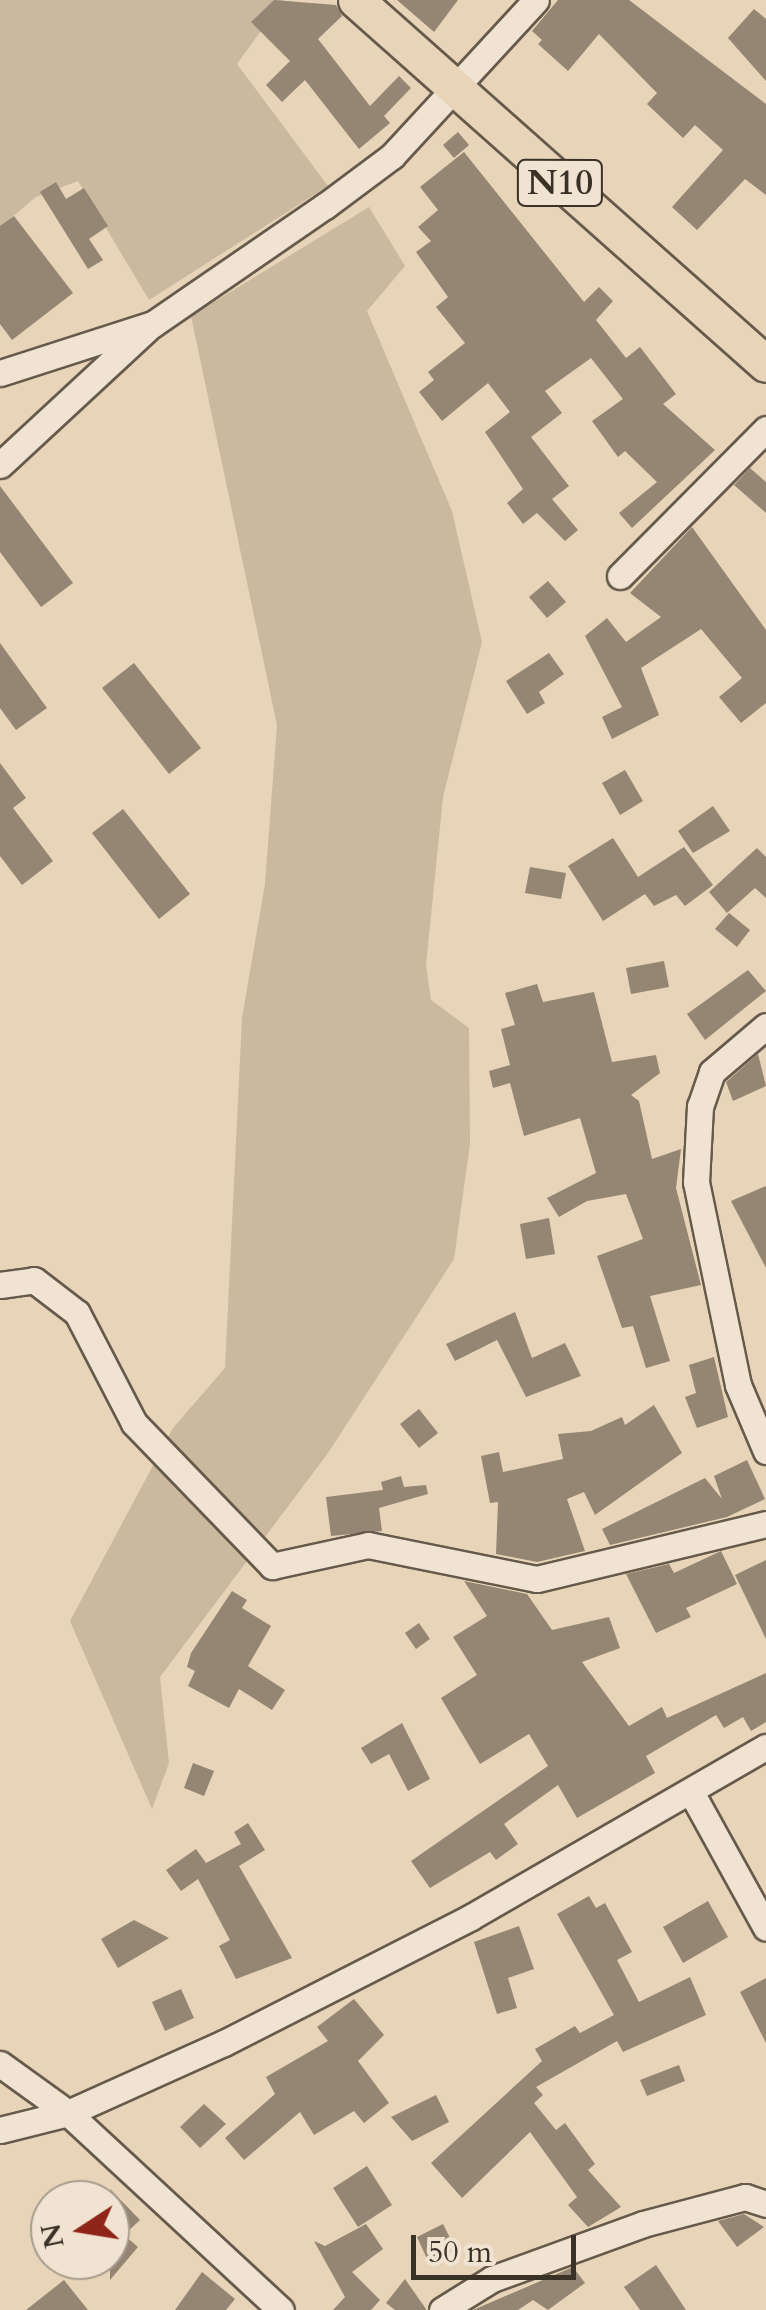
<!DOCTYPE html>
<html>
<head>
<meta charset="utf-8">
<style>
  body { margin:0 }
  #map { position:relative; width:766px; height:2310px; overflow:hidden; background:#e8d4b8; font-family:Cardo,serif }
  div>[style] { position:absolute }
  .green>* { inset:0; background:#cab89f }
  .building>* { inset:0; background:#948672 }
  .roads { filter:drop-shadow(2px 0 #665a4b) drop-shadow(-2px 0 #665a4b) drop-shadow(0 2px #665a4b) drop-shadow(0 -2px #665a4b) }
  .minor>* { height:25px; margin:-12.5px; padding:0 12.5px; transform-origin:12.5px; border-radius:12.5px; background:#f0e3d1 }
  .highway>* { height:35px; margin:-17.5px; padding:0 17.5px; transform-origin:17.5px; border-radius:17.5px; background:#e8d4b8 }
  span { translate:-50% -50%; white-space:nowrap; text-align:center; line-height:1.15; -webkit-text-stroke:8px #f0e3d1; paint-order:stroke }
  .shield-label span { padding:2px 8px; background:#f0e3d1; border:2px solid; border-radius:8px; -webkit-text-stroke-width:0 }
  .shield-label { font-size:35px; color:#3a3127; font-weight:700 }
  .north { position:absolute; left:30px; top:2180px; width:100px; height:100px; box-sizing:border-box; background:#f0e3d1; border:2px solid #a79c8d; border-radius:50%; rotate:258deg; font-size:28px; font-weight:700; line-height:40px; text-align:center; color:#3a3127 }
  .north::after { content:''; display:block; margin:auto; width:35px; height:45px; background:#8f2418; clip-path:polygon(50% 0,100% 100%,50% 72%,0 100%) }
  .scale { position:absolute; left:411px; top:2235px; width:165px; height:45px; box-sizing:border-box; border:5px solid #3a3127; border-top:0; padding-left:12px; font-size:30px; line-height:35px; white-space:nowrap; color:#3a3127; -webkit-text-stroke:8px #f0e3d1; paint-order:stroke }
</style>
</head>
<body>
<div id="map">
  <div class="green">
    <div style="clip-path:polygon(0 0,283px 0,237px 64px,328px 186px,149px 300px,78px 181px,36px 197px,0 227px)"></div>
    <div style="clip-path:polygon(369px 207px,405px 266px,367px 311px,452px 511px,482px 642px,443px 797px,426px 965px,431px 1000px,469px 1028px,470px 1144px,454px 1259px,328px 1453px,160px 1677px,169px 1763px,152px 1809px,70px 1621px,173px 1428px,225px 1368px,242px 1018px,265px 884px,277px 725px,191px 316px)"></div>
  </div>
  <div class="building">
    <div style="clip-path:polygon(274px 0,336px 5px,342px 16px,318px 39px,370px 106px,399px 76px,411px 88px,384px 116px,390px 123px,359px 149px,305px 80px,282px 102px,266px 85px,290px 61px,251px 22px)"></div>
    <div style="clip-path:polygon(397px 0,458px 0,434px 32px)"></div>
    <div style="clip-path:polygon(558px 0,629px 0,766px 104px,766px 195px,745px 179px,697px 230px,672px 207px,723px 150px,695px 125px,683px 138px,647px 104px,657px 93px,599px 34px,568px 71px,538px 44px,542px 40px,532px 31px)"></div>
    <div style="clip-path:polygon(754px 9px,766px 19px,766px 81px,728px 38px)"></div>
    <div style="clip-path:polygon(458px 132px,469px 145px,454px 158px,443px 145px)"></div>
    <div style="clip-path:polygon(464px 152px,584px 302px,599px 287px,613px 301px,596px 320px,626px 358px,640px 347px,676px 394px,663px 404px,715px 450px,632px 528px,619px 513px,657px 482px,625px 451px,618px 457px,592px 421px,623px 399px,591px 358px,545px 391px,562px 413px,531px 437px,569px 486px,552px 499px,578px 530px,565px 541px,537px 513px,523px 524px,507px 503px,523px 489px,485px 432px,510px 412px,488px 383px,442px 421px,419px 392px,434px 380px,428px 372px,465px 343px,436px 307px,448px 297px,416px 252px,431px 241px,418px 227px,438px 210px,420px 187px)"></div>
    <div style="clip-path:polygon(56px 182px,66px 199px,84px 188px,108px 226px,89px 239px,103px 260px,88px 269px,40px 192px)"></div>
    <div style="clip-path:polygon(14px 216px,73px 293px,12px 340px,0 324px,0 226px)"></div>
    <div style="clip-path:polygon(750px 468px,766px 482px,766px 513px,734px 485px)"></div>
    <div style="clip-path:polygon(0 486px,73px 583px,41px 607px,0 552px)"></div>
    <div style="clip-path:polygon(692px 527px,766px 630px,766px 703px,741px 723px,719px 697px,742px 678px,701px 629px,641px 668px,659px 715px,612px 739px,602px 717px,622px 707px,585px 636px,607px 618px,626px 642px,661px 617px,630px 593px)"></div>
    <div style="clip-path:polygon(548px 581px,566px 602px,547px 618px,529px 597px)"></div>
    <div style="clip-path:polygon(0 643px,47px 708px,16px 730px,0 708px)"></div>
    <div style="clip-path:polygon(549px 653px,564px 674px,539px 692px,545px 703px,527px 714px,506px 681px)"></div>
    <div style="clip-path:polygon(134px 663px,201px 748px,169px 774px,102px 688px)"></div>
    <div style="clip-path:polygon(0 763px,26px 798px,13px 808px,53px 861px,22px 885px,0 856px)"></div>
    <div style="clip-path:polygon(625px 770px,643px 801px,620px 815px,602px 783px)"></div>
    <div style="clip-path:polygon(713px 806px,730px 831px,693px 853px,678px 831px)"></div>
    <div style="clip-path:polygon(123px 809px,190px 894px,159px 919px,92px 833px)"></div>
    <div style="clip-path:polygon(613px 838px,638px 877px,684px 847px,713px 885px,685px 906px,676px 895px,654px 906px,645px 894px,603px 921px,568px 866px)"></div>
    <div style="clip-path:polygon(757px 848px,766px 857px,766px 898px,755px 888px,727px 913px,709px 892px)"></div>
    <div style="clip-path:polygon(530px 867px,566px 873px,561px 899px,525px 893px)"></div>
    <div style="clip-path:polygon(729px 913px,750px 930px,737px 947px,715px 929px)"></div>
    <div style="clip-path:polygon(664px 961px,669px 987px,631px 994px,626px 968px)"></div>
    <div style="clip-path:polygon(748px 970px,766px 991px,705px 1040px,687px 1014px)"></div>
    <div style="clip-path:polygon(537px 984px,543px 1002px,594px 992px,612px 1062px,656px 1055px,660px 1073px,631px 1095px,639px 1101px,652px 1159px,681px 1149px,676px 1188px,701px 1285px,650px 1296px,670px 1361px,646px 1368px,633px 1326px,622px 1328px,597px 1256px,643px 1239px,626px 1194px,587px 1201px,559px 1217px,547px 1198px,596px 1173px,580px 1118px,524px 1136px,510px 1083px,493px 1088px,489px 1071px,510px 1065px,501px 1029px,515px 1025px,505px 993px)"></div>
    <div style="clip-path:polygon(758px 1054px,766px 1086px,733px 1101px,726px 1082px)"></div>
    <div style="clip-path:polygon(766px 1186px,766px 1268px,731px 1201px)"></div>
    <div style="clip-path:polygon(549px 1218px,555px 1254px,526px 1259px,520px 1224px)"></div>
    <div style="clip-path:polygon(515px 1312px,532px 1358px,565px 1343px,581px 1376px,526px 1397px,497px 1340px,455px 1361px,446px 1344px)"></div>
    <div style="clip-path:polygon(714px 1357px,728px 1417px,697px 1428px,685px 1397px,696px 1393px,689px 1365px)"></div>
    <div style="clip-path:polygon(654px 1405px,682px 1453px,595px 1515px,584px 1492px,567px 1499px,585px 1551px,537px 1562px,496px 1554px,498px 1502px,490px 1503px,481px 1456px,499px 1452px,503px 1472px,563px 1459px,558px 1434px,591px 1431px,622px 1417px,625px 1425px)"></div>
    <div style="clip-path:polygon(419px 1409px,438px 1433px,419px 1448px,400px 1424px)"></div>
    <div style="clip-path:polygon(747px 1460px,765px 1499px,727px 1517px,610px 1545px,602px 1529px,705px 1478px,722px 1499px,714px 1476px)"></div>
    <div style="clip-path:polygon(401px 1476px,404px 1487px,426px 1485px,428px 1494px,379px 1508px,382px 1531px,331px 1536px,326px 1497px,383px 1490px,381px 1482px)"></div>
    <div style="clip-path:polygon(721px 1551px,737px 1584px,686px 1608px,691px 1617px,656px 1633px,626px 1574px,669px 1564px,674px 1573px)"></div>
    <div style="clip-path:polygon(766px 1560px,766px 1639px,735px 1575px)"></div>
    <div style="clip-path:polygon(464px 1581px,527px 1594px,552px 1630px,609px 1617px,620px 1648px,582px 1662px,629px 1726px,662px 1707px,667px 1718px,766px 1673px,766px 1722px,751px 1731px,743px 1717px,724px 1728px,716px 1715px,646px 1756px,655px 1773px,577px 1818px,558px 1785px,504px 1824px,518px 1844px,496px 1860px,490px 1852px,430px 1888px,411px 1861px,548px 1766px,529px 1734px,480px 1764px,441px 1698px,477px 1675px,453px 1637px,487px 1616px)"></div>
    <div style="clip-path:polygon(232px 1591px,247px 1600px,242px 1608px,271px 1626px,248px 1666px,285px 1690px,272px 1710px,239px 1689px,229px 1708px,188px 1686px,195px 1671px,187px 1667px,191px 1653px)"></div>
    <div style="clip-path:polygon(419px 1623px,430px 1639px,416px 1649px,405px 1633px)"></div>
    <div style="clip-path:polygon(402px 1723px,430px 1779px,408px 1791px,389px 1754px,371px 1764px,361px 1748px)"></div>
    <div style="clip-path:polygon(193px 1763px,214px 1771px,204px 1796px,184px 1788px)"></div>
    <div style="clip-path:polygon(248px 1823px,265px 1850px,239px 1866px,292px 1958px,236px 1979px,219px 1946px,230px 1940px,198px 1879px,181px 1891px,166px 1870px,196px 1849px,206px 1863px,241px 1844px,234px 1832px)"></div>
    <div style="clip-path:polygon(589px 1896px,596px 1908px,605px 1903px,632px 1952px,617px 1960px,639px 2002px,690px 1977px,706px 2015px,623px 2052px,617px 2041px,536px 2087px,543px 2095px,534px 2103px,556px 2130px,565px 2123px,595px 2164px,588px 2170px,621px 2207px,588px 2227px,568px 2205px,577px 2197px,530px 2132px,462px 2198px,431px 2163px,542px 2061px,535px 2049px,575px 2026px,580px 2033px,614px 2015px,557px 1914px)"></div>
    <div style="clip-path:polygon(708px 1901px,728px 1937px,683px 1963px,663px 1927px)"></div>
    <div style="clip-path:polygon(134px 1920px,169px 1938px,118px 1968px,101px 1939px)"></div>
    <div style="clip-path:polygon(519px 1926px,534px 1969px,508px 1978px,517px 2008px,497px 2014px,474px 1942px)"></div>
    <div style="clip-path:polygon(766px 1978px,766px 2043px,740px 1992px)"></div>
    <div style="clip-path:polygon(181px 1989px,194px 2018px,165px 2031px,152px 2002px)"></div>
    <div style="clip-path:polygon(354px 1999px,384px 2035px,358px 2061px,389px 2103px,364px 2123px,354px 2111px,314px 2135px,300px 2112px,244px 2160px,225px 2138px,275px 2094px,266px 2077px,328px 2041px,317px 2027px)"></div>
    <div style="clip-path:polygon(679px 2065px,685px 2081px,647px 2096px,640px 2080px)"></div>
    <div style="clip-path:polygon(436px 2095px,449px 2122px,412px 2141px,391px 2117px)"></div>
    <div style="clip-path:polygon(204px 2104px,226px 2124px,200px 2148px,180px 2127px)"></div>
    <div style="clip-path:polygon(367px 2166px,392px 2205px,358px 2227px,333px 2188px)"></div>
    <div style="clip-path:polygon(110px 2189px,140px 2220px,124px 2235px,138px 2247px,110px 2280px)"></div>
    <div style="clip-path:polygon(744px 2214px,764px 2227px,737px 2247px,718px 2221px)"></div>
    <div style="clip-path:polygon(366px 2224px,383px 2249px,352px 2272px,380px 2300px,371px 2310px,333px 2310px,345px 2297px,314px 2241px,325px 2246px)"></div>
    <div style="clip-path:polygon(443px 2224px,456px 2250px,429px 2263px,417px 2237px)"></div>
    <div style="clip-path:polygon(656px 2265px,686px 2310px,640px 2310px,624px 2287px)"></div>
    <div style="clip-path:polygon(573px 2267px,585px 2283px,548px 2310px,533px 2300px,518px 2310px,473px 2310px)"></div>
    <div style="clip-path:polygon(202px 2272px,235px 2299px,226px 2310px,175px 2310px)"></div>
    <div style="clip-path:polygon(405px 2279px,426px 2309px,426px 2310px,395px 2310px,386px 2303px)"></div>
    <div style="clip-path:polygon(64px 2280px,88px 2310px,26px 2310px)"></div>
  </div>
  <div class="roads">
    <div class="minor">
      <div style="left:0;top:373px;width:161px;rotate:-17.8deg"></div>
      <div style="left:153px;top:324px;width:209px;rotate:-34.5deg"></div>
      <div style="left:325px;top:206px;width:84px;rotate:-36.7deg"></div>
      <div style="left:392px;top:156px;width:212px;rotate:-47.3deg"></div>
      <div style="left:0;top:465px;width:203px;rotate:-42.8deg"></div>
      <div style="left:620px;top:576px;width:207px;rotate:-45.2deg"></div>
      <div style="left:766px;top:1026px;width:71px;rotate:139.6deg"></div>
      <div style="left:712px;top:1072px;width:36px;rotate:109deg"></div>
      <div style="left:700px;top:1106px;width:76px;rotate:93deg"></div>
      <div style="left:696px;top:1182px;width:207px;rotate:78.3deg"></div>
      <div style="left:738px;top:1385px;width:72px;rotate:67deg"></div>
      <div style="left:0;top:1285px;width:34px;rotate:-8deg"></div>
      <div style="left:34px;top:1280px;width:54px;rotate:37.5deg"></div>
      <div style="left:77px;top:1313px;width:124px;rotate:62.6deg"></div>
      <div style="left:134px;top:1423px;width:199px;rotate:46deg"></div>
      <div style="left:272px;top:1566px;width:98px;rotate:-12.3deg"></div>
      <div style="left:368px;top:1545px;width:172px;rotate:11.4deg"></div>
      <div style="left:537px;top:1579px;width:236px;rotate:-13.5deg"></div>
      <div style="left:691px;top:1792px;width:155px;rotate:61.1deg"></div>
      <div style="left:0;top:2064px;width:84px;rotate:35.8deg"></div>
      <div style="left:68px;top:2113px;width:290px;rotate:42.8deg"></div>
      <div style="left:0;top:2130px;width:70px;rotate:-14deg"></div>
      <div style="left:68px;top:2113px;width:171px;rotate:-24.2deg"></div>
      <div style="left:224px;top:2043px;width:277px;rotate:-27deg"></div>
      <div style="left:471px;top:1917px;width:340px;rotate:-30deg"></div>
      <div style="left:442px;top:2310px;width:59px;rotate:-31.8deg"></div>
      <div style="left:492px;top:2279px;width:161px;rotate:-20deg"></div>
      <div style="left:643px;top:2224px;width:106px;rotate:-14.8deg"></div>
      <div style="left:745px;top:2197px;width:22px;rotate:18deg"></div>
    </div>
    <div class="highway">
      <div style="left:356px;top:0;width:548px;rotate:41.6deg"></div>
    </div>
  </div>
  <div class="shield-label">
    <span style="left:560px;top:183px">N10</span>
  </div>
  <div class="north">N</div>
  <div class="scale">50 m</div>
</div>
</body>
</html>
